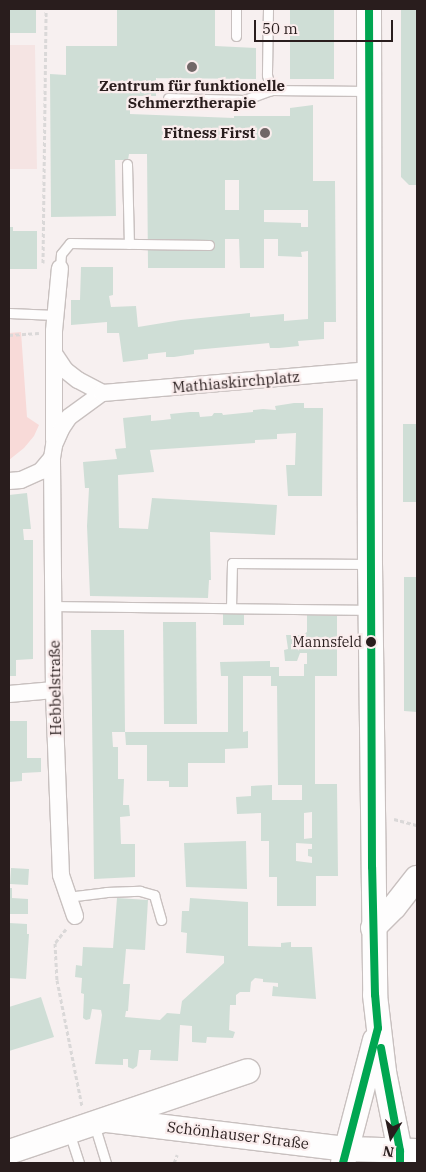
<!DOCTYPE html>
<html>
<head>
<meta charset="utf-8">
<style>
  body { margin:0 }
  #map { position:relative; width:426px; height:1172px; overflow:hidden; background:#f7f0f0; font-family:"IBM Plex Serif",serif }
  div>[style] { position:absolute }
  .built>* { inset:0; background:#f5e4e3 }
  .green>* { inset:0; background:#f8dad8 }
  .building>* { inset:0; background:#cfded6 }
  .path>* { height:3px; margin-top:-1.5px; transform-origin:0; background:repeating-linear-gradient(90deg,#dad8d8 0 4px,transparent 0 6.5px) }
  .roads { filter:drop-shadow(1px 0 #c8c0bf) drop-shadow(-1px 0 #c8c0bf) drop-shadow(0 1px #c8c0bf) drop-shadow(0 -1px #c8c0bf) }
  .lane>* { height:9px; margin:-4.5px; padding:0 4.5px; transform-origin:4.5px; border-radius:4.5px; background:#fefdfd }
  .street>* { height:16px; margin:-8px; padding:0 8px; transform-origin:8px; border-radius:8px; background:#fefdfd }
  .secondary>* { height:24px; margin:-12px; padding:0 12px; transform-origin:12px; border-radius:12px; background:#fefdfd }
  .bus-1>* { height:8px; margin:-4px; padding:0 4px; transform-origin:4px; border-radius:4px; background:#00a651 }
  .dots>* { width:14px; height:14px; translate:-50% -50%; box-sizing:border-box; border:2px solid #faeded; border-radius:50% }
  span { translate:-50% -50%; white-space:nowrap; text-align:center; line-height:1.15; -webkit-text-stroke:4.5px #faeded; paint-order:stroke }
  .bus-label { font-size:14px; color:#291d1d }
  .right { translate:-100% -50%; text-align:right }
  .poi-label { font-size:15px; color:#291d1d; font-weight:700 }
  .street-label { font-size:15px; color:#291d1d }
  .frame { position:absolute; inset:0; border:10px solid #291d1d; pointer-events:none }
  .north { position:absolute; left:366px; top:1112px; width:50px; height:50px; -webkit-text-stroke:4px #faeded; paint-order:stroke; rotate:190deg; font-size:14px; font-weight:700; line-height:20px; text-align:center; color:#291d1d }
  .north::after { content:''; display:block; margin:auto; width:18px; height:22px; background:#291d1d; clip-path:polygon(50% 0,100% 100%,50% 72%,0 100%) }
  .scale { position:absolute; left:254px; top:20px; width:139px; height:22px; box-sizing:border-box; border:2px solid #291d1d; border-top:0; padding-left:6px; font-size:15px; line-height:18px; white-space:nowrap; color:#291d1d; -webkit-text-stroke:4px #faeded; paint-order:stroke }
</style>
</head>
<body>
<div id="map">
  <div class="built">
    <div style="clip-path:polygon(9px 45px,35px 45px,37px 169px,9px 169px)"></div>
  </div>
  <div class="green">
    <div style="clip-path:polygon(21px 332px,27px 417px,39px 425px,34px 436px,24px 448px,9px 460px,9px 333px)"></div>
  </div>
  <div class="building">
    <div style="clip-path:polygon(9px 9px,36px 9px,36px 33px,9px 33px)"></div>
    <div style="clip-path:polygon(evenodd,117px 9px,215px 9px,215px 46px,256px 48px,256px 79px,156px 78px,156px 96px,130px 96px,130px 114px,234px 118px,234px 116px,290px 116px,290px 108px,313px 105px,313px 181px,335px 181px,336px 322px,324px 322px,324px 339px,298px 341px,299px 346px,279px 348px,270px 348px,269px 343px,194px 350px,194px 354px,174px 357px,166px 357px,166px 352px,148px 354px,148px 359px,123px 362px,119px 333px,107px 333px,107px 322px,71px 325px,71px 300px,80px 300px,81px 267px,113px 267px,113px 295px,109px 296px,111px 307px,136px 306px,138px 327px,181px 320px,250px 313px,250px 317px,284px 314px,284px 321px,308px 319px,308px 251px,301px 252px,302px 257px,278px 256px,278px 239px,264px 239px,264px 268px,240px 268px,239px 239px,225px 239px,225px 268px,148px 268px,147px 154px,129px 154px,128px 160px,115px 160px,116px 216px,51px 217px,50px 74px,66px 75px,66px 46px,117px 46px,117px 9px,225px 180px,239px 180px,239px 210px,225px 210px,225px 180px,117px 9px,264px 210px,308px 210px,308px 227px,301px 227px,301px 223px,264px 222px,264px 210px)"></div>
    <div style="clip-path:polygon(290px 9px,334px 9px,334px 79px,290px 79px)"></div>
    <div style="clip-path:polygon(401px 9px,417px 9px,417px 185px,409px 185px,401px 177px)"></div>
    <div style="clip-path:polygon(9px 227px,13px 227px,13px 231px,37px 231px,37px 269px,9px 269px)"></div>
    <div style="clip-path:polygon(294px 403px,304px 403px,304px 408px,323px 408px,322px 496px,288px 496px,286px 465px,295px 465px,296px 433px,277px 434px,277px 439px,255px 440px,255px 443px,150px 450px,154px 472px,118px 475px,119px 528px,148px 529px,152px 498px,277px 505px,275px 535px,210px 532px,211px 580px,209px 580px,208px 598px,90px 596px,87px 526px,89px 488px,85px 488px,83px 462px,117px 459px,115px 449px,126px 448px,123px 418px,151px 415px,151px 421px,163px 420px,171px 419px,170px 414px,190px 412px,199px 412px,200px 417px,212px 416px,214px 413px,222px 413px,223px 415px,253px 412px,253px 410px,263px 409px,276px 410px,275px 406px)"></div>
    <div style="clip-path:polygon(403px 424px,417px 424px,417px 502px,403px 502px)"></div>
    <div style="clip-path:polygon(27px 493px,31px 529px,23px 529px,24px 540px,33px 540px,33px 659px,16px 660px,16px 676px,9px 676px,9px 495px)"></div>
    <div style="clip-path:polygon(404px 577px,417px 577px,417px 712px,404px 711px)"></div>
    <div style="clip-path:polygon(223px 614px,244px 614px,244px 625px,223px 625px)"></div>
    <div style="clip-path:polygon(evenodd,307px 615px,337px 616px,337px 676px,315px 676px,315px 784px,337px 784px,338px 876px,316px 876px,316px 906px,277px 906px,277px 877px,269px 877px,269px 841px,261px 841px,261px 813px,237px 814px,236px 797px,251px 796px,251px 786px,272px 785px,272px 800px,302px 800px,302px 785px,278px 785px,277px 686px,271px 686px,271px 676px,243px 676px,243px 732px,248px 731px,248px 748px,225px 749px,225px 763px,188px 763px,188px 787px,169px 787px,169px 781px,147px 781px,147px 745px,126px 745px,125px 732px,228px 732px,228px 676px,221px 676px,220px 662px,270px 661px,270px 667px,279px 667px,279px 676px,304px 676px,304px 664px,307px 664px,307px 653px,300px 653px,297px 661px,285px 661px,284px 650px,288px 649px,286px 635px,303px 635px,307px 632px,307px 615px,312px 812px,312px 838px,304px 839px,304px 813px,312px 812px,307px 615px,296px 843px,312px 844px,312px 849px,308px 849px,308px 856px,312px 857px,312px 863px,296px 861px,296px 843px)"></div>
    <div style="clip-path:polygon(163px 622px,196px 622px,197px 724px,164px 724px)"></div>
    <div style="clip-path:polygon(91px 630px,124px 630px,125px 732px,112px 732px,113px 747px,118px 747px,118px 779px,124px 779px,123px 805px,129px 805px,130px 816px,120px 817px,121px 844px,135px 844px,135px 877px,94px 879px)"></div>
    <div style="clip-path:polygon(9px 721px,27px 721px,27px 758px,41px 758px,41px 772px,22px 773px,22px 781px,9px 782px)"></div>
    <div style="clip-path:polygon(246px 841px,247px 889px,186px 887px,184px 843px)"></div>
    <div style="clip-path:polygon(11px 868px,29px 869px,28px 885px,10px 884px)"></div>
    <div style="clip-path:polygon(9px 888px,12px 888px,12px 898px,28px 899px,28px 914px,9px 914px)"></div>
    <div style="clip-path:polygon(117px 898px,148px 900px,145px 950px,126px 949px,123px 984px,130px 984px,128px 1011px,126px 1011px,125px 1017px,160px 1020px,167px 1013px,180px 1014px,182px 1001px,224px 963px,224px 956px,186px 953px,187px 933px,181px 932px,182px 911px,189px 911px,190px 898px,248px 902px,248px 946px,281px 947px,281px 943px,291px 942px,291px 947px,312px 947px,316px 999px,272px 996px,273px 986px,278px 987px,278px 983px,263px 982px,263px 979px,255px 978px,251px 982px,250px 992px,240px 992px,236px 995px,236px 1005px,230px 1005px,229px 1030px,235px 1032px,233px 1038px,207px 1037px,206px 1043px,192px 1042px,192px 1026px,180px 1025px,178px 1061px,150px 1060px,151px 1050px,139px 1050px,137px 1066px,133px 1069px,128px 1067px,128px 1059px,123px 1059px,123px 1065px,95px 1064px,102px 1015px,101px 1010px,92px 1009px,90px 1019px,86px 1020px,83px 1018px,84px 994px,81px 993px,82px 978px,75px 977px,76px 965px,82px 966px,83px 947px,113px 948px)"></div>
    <div style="clip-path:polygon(9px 923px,27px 924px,27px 934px,29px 934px,26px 979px,9px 978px)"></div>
    <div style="clip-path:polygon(41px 997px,54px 1037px,9px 1051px,9px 1007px)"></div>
  </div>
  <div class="path">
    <div style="left:43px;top:263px;width:254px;rotate:-89.3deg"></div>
    <div style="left:9px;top:335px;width:30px;rotate:-4deg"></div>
    <div style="left:394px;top:819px;width:24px;rotate:15deg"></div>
    <div style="left:66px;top:929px;width:18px;rotate:128deg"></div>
    <div style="left:55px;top:943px;width:37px;rotate:87deg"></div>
    <div style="left:57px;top:980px;width:128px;rotate:78.8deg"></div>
    <div style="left:174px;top:1163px;width:9px;rotate:-69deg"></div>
  </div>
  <div class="roads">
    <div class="lane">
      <div style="left:268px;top:9px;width:66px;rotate:90.9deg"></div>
      <div style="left:267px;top:75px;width:16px;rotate:75deg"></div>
      <div style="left:236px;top:36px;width:27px;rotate:-90deg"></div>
      <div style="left:168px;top:98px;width:76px;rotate:1.5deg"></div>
      <div style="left:244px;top:100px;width:29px;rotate:-20deg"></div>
      <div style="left:271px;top:90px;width:97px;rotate:0.6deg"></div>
      <div style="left:127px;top:164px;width:80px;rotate:88.6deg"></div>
      <div style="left:60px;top:268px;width:14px;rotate:-86deg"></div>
      <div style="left:61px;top:254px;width:14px;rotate:-51deg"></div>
      <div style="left:70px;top:243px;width:139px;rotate:0.8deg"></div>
      <div style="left:9px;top:313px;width:46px;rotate:2.5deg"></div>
      <div style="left:54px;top:606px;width:317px;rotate:0.7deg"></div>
      <div style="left:231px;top:608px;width:45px;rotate:-88.7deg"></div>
      <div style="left:232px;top:563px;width:138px;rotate:0.4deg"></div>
      <div style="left:67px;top:897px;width:39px;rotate:-7deg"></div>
      <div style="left:106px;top:892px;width:34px;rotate:-2deg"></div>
      <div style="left:140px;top:891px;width:15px;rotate:16deg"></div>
      <div style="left:154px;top:895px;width:26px;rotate:74deg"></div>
      <div style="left:94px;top:1124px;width:41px;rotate:72.9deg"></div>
      <div style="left:69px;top:1132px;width:33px;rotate:72deg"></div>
    </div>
    <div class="street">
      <div style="left:55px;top:355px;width:18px;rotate:56deg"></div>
      <div style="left:65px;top:370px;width:16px;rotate:38deg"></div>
      <div style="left:78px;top:380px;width:27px;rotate:28deg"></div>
      <div style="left:54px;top:440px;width:109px;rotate:-90deg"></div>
      <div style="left:54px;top:331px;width:63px;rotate:-84.6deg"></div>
      <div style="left:9px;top:481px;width:12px;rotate:-5deg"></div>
      <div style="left:21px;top:480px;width:22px;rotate:-24deg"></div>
      <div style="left:41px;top:471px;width:17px;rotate:-50deg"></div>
      <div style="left:9px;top:694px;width:45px;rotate:-5.1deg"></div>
      <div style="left:75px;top:916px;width:43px;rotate:-108.9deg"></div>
      <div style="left:61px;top:875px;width:185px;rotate:-92.2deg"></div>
      <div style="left:54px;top:690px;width:232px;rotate:-90.5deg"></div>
      <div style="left:52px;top:458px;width:13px;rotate:-81deg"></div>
      <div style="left:54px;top:445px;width:17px;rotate:-66deg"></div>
      <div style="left:61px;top:429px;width:14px;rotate:-56deg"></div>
      <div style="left:69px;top:417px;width:41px;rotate:-36deg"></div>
      <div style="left:102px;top:393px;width:270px;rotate:-4.9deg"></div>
    </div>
    <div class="secondary">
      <div style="left:369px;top:9px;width:555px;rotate:89.9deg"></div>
      <div style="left:370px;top:564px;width:431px;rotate:89.3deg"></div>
      <div style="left:375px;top:995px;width:78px;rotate:83.3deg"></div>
      <div style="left:384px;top:1072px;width:81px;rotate:78.6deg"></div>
      <div style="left:400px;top:1151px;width:12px;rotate:90deg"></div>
      <div style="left:373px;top:928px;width:30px;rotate:-45deg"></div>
      <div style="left:394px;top:907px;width:37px;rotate:-52deg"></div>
      <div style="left:107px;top:1120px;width:242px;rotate:6.9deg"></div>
      <div style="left:347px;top:1149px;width:70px;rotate:1.6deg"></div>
      <div style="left:9px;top:1152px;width:252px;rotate:-18.7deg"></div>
      <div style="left:343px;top:1163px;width:127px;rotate:-75.4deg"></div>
    </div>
  </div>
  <div class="bus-1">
    <div style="left:381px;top:1048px;width:105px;rotate:79.5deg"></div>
    <div style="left:400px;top:1151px;width:12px;rotate:90deg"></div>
    <div style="left:343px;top:1163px;width:139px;rotate:-75.5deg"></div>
    <div style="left:378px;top:1028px;width:33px;rotate:-95deg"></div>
    <div style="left:375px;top:995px;width:128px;rotate:-91.3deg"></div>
    <div style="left:372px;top:867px;width:858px;rotate:-90.2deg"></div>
  </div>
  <div class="dots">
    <div style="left:192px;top:67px;background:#716767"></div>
    <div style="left:265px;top:133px;background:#716767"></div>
    <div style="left:371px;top:642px;background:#291d1d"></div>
  </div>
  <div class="bus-label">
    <span class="right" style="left:362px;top:642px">Mannsfeld</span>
  </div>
  <div class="poi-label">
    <span style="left:192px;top:94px">Zentrum für funktionelle<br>Schmerztherapie</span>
    <span class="right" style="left:255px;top:133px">Fitness First</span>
  </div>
  <div class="street-label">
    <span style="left:236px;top:382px;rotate:-5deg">Mathiaskirchplatz</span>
    <span style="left:55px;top:688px;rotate:-91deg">Hebbelstraße</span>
    <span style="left:238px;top:1135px;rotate:7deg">Schönhauser Straße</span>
  </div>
  <div class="frame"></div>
  <div class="north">N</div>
  <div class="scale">50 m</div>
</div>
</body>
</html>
